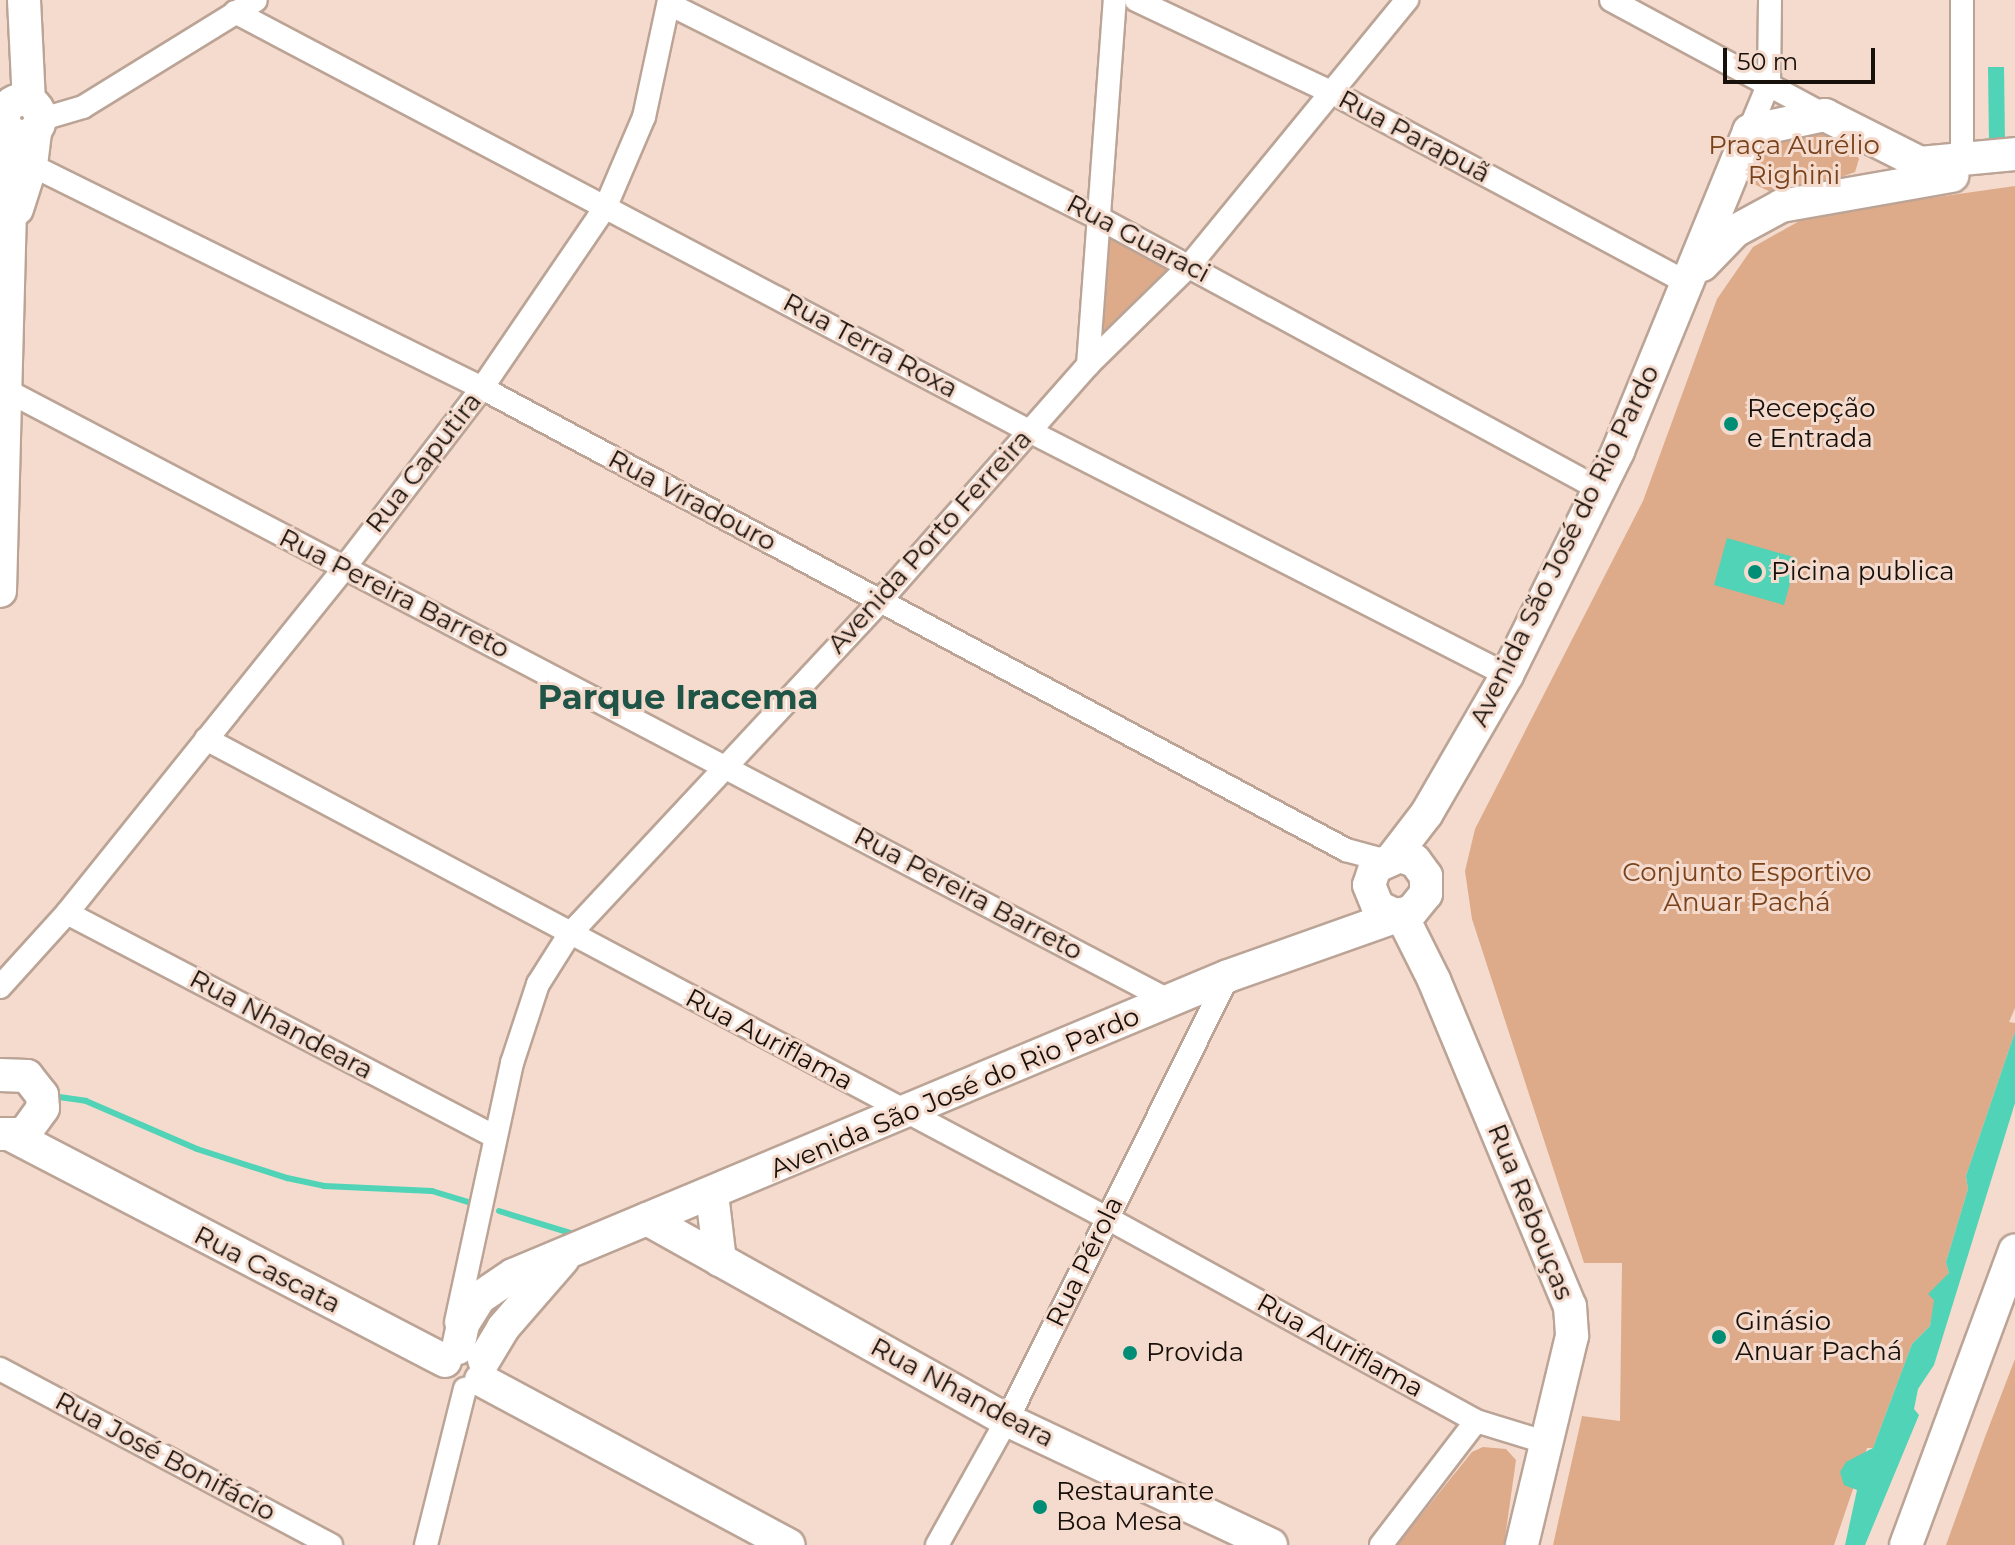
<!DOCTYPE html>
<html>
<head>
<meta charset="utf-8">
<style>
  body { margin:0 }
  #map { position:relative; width:2015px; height:1545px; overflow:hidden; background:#f4dbcd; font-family:Montserrat,sans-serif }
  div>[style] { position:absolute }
  .green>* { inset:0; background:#ddaa8a }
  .water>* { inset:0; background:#50d3b6 }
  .stream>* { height:6px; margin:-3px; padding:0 3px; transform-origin:3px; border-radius:3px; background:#50d3b6 }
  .roads { filter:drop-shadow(2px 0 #bba496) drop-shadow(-2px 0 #bba496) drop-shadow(0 2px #bba496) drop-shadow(0 -2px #bba496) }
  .street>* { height:22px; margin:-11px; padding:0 11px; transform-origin:11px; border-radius:11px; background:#fff }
  .secondary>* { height:32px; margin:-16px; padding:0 16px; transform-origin:16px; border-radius:16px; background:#fff }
  .secondary>.ring { margin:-16px; padding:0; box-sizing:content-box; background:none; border:32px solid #fff; border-radius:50% }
  .dots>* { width:22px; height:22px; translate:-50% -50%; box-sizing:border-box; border:4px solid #f4dbcd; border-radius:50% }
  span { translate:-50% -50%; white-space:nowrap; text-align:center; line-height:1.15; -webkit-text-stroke:6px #f4dbcd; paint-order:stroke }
  .street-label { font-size:26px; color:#18100b }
  .park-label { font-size:26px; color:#79421b }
  .poi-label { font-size:26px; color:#18100b }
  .left { translate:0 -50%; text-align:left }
  .district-label { font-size:34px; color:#1f5447; font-weight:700 }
  .scale { position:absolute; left:1723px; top:48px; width:152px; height:36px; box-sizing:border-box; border:4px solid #18100b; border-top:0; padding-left:10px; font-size:24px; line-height:28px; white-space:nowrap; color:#18100b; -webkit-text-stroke:6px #f4dbcd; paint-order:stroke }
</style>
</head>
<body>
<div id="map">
  <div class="green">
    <div style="clip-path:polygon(1821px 130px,1853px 148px,1859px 159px,1855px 172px,1801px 192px,1775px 194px,1754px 184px,1748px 171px,1750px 139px)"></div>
    <div style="clip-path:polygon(2015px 186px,2015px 1008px,2009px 1022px,2015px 1023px,2015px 1032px,1966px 1176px,1968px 1189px,1946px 1262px,1949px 1273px,1937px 1290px,1930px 1326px,1912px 1344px,1873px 1448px,1867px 1448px,1834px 1545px,1553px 1545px,1582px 1416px,1620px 1421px,1622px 1263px,1584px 1263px,1472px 919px,1465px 871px,1475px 829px,1643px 501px,1717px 299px,1753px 247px,1810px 215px)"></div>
    <div style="clip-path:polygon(1106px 230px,1171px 265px,1095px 343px)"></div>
    <div style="clip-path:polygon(2015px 1359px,2015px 1545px,1946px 1545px,1985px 1437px)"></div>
    <div style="clip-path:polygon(1483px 1447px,1506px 1449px,1516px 1460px,1504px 1545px,1397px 1545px,1472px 1452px)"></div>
  </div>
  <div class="water">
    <div style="clip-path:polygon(1988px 67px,2004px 67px,2005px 143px,1989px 143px)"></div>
    <div style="clip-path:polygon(1727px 538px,1797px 558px,1784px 605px,1714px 585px)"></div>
    <div style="clip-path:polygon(2015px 1032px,2015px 1103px,1934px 1365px,1918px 1389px,1914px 1409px,1919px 1415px,1865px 1545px,1845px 1545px,1857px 1490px,1844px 1485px,1840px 1472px,1846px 1462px,1873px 1448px,1912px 1344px,1930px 1326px,1934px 1300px,1928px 1294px,1949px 1273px,1946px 1262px,1968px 1189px,1966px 1176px)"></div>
  </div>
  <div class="stream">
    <div style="left:52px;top:1096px;width:34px;rotate:8deg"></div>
    <div style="left:86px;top:1101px;width:121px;rotate:23.4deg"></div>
    <div style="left:197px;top:1149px;width:95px;rotate:17.9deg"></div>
    <div style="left:287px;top:1178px;width:38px;rotate:12deg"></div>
    <div style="left:324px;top:1186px;width:108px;rotate:2.7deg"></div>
    <div style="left:432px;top:1191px;width:45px;rotate:16.8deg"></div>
    <div style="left:499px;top:1211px;width:82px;rotate:17.1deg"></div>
  </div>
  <div class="roads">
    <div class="street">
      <div style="left:1136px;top:0;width:220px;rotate:25.3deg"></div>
      <div style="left:1335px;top:94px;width:400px;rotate:28.2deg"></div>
      <div style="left:1611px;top:0;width:243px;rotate:28.3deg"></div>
      <div style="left:1962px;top:0;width:161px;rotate:90deg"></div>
      <div style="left:669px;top:4px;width:480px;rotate:26.5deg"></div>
      <div style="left:1099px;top:218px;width:569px;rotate:28.46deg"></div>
      <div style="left:235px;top:12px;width:898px;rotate:27.82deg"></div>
      <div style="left:1029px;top:431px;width:537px;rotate:27.04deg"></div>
      <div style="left:0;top:108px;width:8px;rotate:-7deg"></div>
      <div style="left:39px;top:120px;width:46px;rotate:-16.5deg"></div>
      <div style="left:83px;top:107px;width:203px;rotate:-31.7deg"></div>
      <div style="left:1749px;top:131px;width:52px;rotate:-67.4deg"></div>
      <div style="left:1769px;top:83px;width:83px;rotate:-89.3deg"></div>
      <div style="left:31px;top:165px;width:503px;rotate:26.31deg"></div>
      <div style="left:482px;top:388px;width:980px;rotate:28.13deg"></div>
      <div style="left:1346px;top:850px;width:38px;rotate:15deg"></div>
      <div style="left:1088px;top:365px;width:366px;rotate:-85.8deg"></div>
      <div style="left:0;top:387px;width:1324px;rotate:27.69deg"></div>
      <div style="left:206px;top:739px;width:1020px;rotate:28deg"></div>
      <div style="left:1107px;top:1218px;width:421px;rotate:28.8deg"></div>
      <div style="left:1476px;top:1421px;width:75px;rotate:17deg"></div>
      <div style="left:67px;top:913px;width:483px;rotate:27.6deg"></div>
      <div style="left:0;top:987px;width:100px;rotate:-47.8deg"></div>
      <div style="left:67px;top:913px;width:442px;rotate:-51.2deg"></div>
      <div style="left:344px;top:568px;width:227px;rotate:-52.5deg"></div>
      <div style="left:482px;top:388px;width:220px;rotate:-55.7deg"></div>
      <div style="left:606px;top:206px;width:97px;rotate:-66.9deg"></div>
      <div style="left:644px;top:117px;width:120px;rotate:-77.9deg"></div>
      <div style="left:456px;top:1322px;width:265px;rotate:-77.8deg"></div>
      <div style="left:512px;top:1063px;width:83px;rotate:-71.8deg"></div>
      <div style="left:538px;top:984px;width:58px;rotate:-57.7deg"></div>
      <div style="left:569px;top:935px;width:456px;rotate:-47deg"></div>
      <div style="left:880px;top:601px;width:315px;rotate:-48.6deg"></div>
      <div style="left:1088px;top:365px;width:143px;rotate:-44.4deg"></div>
      <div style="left:1190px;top:265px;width:343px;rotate:-50.7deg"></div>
      <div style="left:0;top:1369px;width:375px;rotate:28deg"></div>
      <div style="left:426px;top:1545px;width:161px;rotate:-76deg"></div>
      <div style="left:937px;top:1545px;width:143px;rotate:-60.8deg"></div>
      <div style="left:1007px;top:1420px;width:496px;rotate:-63.5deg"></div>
      <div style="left:1381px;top:1545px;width:156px;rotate:-52.5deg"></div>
    </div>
    <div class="secondary">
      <div style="left:24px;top:0;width:101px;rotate:87.2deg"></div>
      <div class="ring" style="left:4px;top:100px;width:4px;height:4px"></div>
      <div style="left:17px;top:209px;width:46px;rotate:-72.3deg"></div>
      <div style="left:31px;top:165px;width:35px;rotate:-83deg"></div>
      <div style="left:1702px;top:265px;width:47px;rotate:-45.9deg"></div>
      <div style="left:1735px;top:231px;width:52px;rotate:-28.5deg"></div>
      <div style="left:1781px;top:206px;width:174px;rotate:-10deg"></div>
      <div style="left:0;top:591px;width:458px;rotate:-88.5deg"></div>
      <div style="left:1394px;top:856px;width:54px;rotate:-52.5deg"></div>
      <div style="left:1427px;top:813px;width:160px;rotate:-59.9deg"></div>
      <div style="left:1507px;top:675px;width:250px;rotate:-63.6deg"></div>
      <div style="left:1618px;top:451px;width:346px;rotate:-67.7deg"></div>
      <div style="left:1749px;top:131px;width:78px;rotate:-11.9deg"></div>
      <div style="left:1825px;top:115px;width:106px;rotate:26.8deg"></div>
      <div style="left:1920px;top:163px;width:95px;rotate:-5.4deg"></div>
      <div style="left:1401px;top:914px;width:74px;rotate:63.4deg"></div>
      <div style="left:1434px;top:980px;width:353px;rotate:67.4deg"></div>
      <div style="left:1570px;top:1306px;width:30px;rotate:86deg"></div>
      <div style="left:1572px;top:1336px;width:215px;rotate:103.5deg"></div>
      <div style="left:0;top:1075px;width:27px;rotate:2deg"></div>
      <div style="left:27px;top:1076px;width:24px;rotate:52deg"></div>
      <div style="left:42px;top:1095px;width:13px;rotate:86deg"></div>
      <div style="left:43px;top:1108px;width:32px;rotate:126deg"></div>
      <div style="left:24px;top:1134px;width:24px;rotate:180deg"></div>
      <div style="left:13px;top:1136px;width:487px;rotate:27.5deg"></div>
      <div style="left:712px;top:1194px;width:67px;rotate:83.2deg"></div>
      <div style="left:647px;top:1219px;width:412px;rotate:29.2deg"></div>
      <div style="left:1007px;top:1420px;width:292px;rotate:25.3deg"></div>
      <div style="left:458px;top:1348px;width:25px;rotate:-78deg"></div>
      <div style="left:463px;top:1324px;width:31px;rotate:-58deg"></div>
      <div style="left:479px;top:1298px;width:41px;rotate:-34.1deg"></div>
      <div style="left:513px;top:1275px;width:775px;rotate:-22.69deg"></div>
      <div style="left:1228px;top:976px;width:195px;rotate:-19.5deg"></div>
      <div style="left:1412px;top:911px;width:22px;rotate:-51deg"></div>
      <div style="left:1426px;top:894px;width:18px;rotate:-90deg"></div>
      <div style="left:1426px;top:876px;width:19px;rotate:-126deg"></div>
      <div style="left:1415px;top:861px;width:16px;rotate:-162deg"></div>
      <div style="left:1400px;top:856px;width:27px;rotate:156deg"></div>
      <div style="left:1375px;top:867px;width:19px;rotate:108deg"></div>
      <div style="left:1369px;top:885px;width:24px;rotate:68deg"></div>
      <div style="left:1378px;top:907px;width:17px;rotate:25deg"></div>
      <div style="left:484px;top:1360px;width:37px;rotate:-59deg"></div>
      <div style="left:503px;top:1328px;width:91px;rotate:-49deg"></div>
      <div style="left:481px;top:1380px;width:349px;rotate:28.2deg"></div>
      <div style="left:1906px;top:1545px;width:314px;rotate:-69.7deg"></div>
    </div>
  </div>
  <div class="dots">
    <div style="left:1731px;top:424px;background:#008d76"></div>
    <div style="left:1755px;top:572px;background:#008d76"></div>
    <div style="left:1719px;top:1337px;background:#008d76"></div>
    <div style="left:1130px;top:1353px;background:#008d76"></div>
    <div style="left:1040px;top:1507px;background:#008d76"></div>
  </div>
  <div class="street-label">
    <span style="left:1414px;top:137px;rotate:28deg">Rua Parapuã</span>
    <span style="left:1138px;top:239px;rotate:28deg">Rua Guaraci</span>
    <span style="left:870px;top:346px;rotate:28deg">Rua Terra Roxa</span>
    <span style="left:424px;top:463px;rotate:-52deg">Rua Caputira</span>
    <span style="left:692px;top:501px;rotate:28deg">Rua Viradouro</span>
    <span style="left:930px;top:542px;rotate:-48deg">Avenida Porto Ferreira</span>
    <span style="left:1565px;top:546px;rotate:-64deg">Avenida São José do Rio Pardo</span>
    <span style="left:394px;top:594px;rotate:27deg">Rua Pereira Barreto</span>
    <span style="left:968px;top:894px;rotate:28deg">Rua Pereira Barreto</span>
    <span style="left:281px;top:1025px;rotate:28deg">Rua Nhandeara</span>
    <span style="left:769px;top:1040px;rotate:28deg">Rua Auriflama</span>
    <span style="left:955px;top:1093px;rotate:-23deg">Avenida São José do Rio Pardo</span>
    <span style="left:1530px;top:1212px;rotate:68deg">Rua Rebouças</span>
    <span style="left:1085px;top:1262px;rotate:-64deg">Rua Pérola</span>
    <span style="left:267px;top:1270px;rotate:27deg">Rua Cascata</span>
    <span style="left:1340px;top:1346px;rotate:29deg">Rua Auriflama</span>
    <span style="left:962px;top:1393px;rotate:28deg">Rua Nhandeara</span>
    <span style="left:165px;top:1457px;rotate:28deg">Rua José Bonifácio</span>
  </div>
  <div class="park-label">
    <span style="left:1794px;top:161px">Praça Aurélio<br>Righini</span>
    <span style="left:1747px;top:888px">Conjunto Esportivo<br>Anuar Pachá</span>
  </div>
  <div class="poi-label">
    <span class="left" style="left:1747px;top:424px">Recepção<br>e Entrada</span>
    <span class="left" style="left:1771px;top:572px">Picina publica</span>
    <span class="left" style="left:1735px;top:1337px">Ginásio<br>Anuar Pachá</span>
    <span class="left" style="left:1146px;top:1353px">Provida</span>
    <span class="left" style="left:1056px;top:1507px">Restaurante<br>Boa Mesa</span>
  </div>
  <div class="district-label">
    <span style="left:678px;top:698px">Parque Iracema</span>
  </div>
  <div class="scale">50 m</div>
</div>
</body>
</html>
